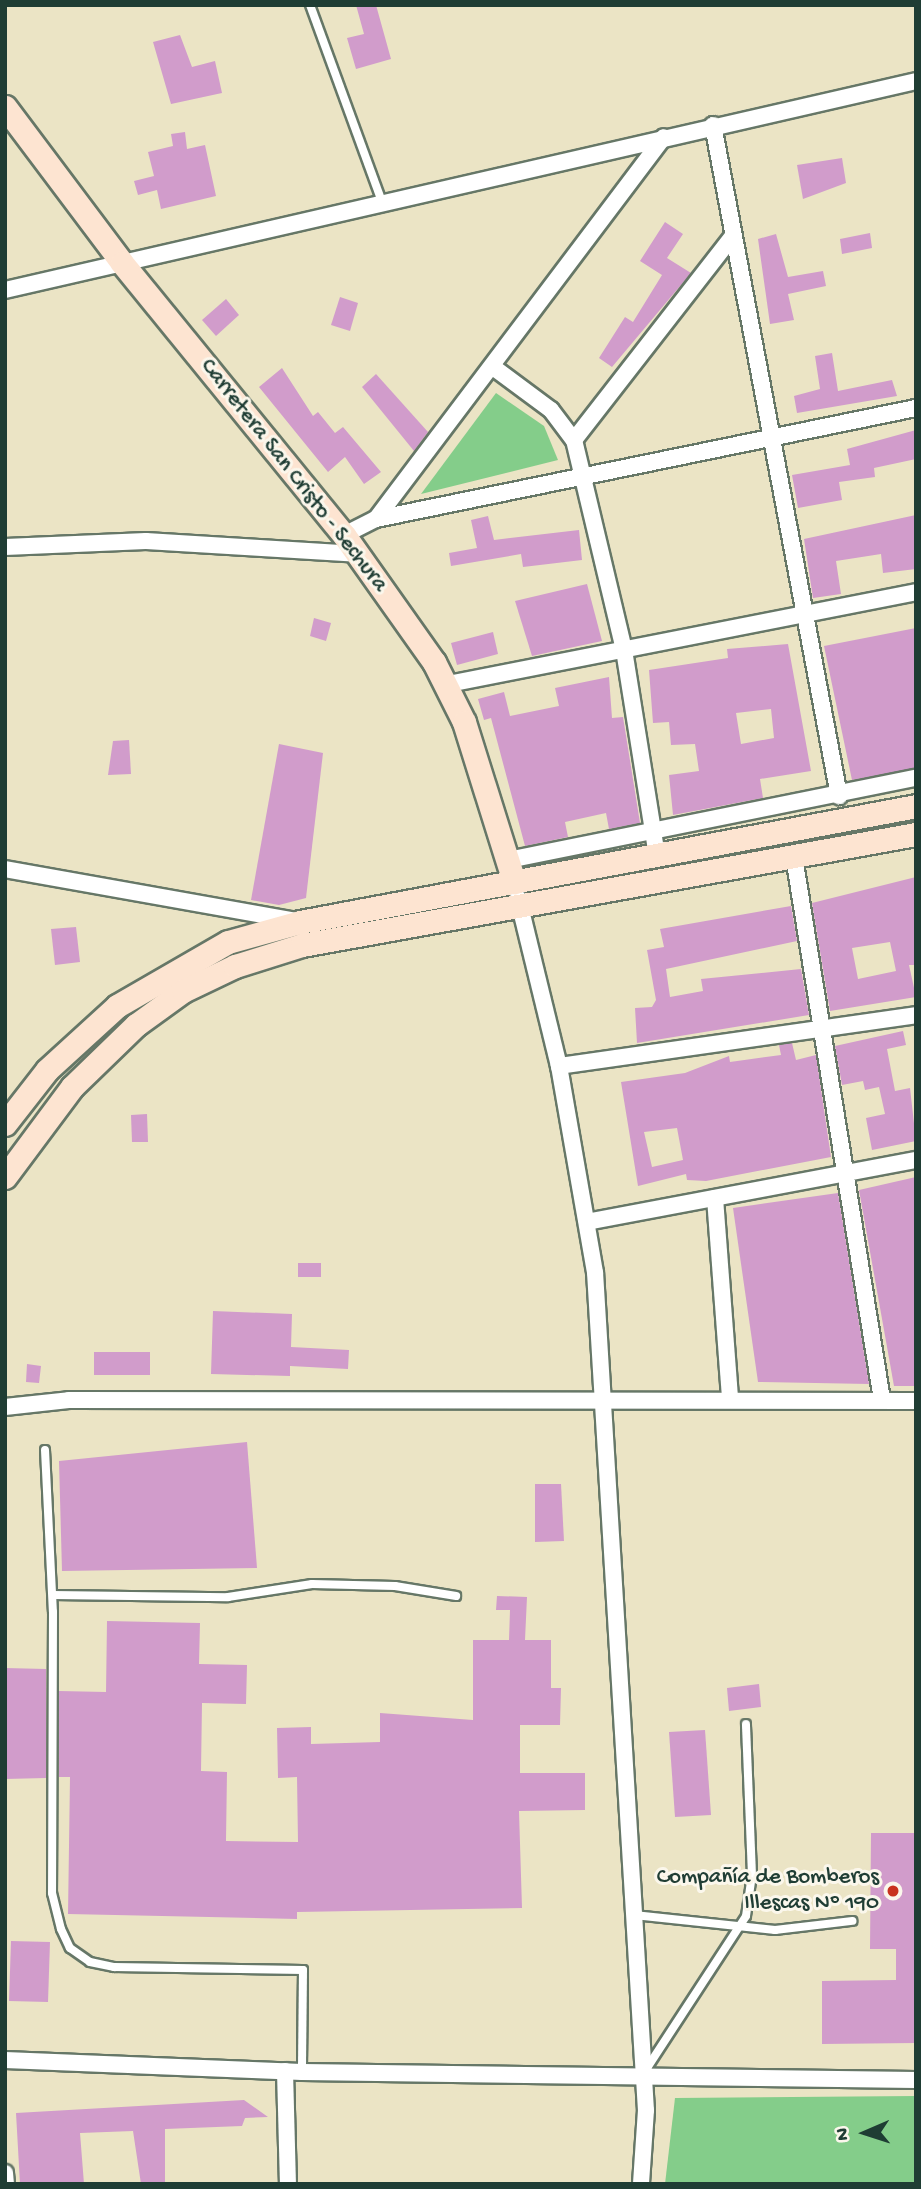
<!DOCTYPE html>
<html>
<head>
<meta charset="utf-8">
<style>
  body { margin:0 }
  #map { position:relative; width:921px; height:2189px; overflow:hidden; background:#ebe4c5; font-family:"Gochi Hand",sans-serif }
  div>[style] { position:absolute }
  .green>* { inset:0; background:#84cd8a }
  .building>* { inset:0; background:#d19ccb }
  .roads { filter:drop-shadow(2px 0 #667767) drop-shadow(-2px 0 #667767) drop-shadow(0 2px #667767) drop-shadow(0 -2px #667767) }
  .lane>* { height:8px; margin:-4px; padding:0 4px; transform-origin:4px; border-radius:4px; background:#fff }
  .street>* { height:16px; margin:-8px; padding:0 8px; transform-origin:8px; border-radius:8px; background:#fff }
  .secondary>* { height:23px; margin:-11.5px; padding:0 11.5px; transform-origin:11.5px; border-radius:11.5px; background:#fde4d1 }
  .dots>* { width:19px; height:19px; translate:-50% -50%; box-sizing:border-box; border:4px solid #fbf7ec; border-radius:50% }
  span { translate:-50% -50%; white-space:nowrap; text-align:center; line-height:1.15; -webkit-text-stroke:6px #fbf7ec; paint-order:stroke }
  .street-label { font-size:23px; color:#1f3d34 }
  .poi-label { font-size:23px; color:#1f3d34 }
  .right { translate:-100% -50%; text-align:right }
  .frame { position:absolute; inset:0; border:7px solid #1f3d34; pointer-events:none }
  .north { position:absolute; left:830px; top:2098px; width:70px; height:70px; -webkit-text-stroke:5px #fbf7ec; paint-order:stroke; rotate:267deg; font-size:19px; font-weight:700; line-height:28px; text-align:center; color:#1f3d34 }
  .north::after { content:''; display:block; margin:auto; width:24px; height:32px; background:#1f3d34; clip-path:polygon(50% 0,100% 100%,50% 72%,0 100%) }
</style>
</head>
<body>
<div id="map">
  <div class="green">
    <div style="clip-path:polygon(496px 393px,544px 426px,558px 460px,421px 494px)"></div>
    <div style="clip-path:polygon(916px 2096px,916px 2184px,665px 2184px,675px 2098px)"></div>
  </div>
  <div class="building">
    <div style="clip-path:polygon(356px 5px,376px 5px,391px 59px,356px 69px,347px 38px,364px 34px)"></div>
    <div style="clip-path:polygon(180px 35px,192px 67px,215px 61px,222px 93px,171px 104px,153px 42px)"></div>
    <div style="clip-path:polygon(185px 132px,187px 149px,205px 145px,216px 196px,161px 209px,157px 190px,138px 195px,134px 181px,154px 176px,148px 152px,173px 146px,171px 134px)"></div>
    <div style="clip-path:polygon(842px 158px,846px 183px,803px 199px,797px 165px)"></div>
    <div style="clip-path:polygon(665px 222px,683px 234px,667px 258px,691px 273px,612px 367px,599px 358px,625px 317px,633px 322px,662px 275px,640px 261px)"></div>
    <div style="clip-path:polygon(870px 233px,872px 248px,842px 254px,840px 239px)"></div>
    <div style="clip-path:polygon(776px 234px,788px 277px,823px 271px,826px 286px,788px 294px,794px 320px,770px 324px,758px 239px)"></div>
    <div style="clip-path:polygon(340px 297px,358px 303px,350px 331px,331px 325px)"></div>
    <div style="clip-path:polygon(226px 299px,239px 315px,216px 336px,202px 320px)"></div>
    <div style="clip-path:polygon(832px 353px,838px 391px,892px 380px,897px 396px,797px 413px,794px 396px,820px 389px,815px 356px)"></div>
    <div style="clip-path:polygon(282px 368px,313px 416px,318px 412px,335px 433px,343px 427px,381px 472px,364px 484px,345px 457px,328px 472px,259px 387px)"></div>
    <div style="clip-path:polygon(376px 374px,428px 432px,414px 451px,362px 387px)"></div>
    <div style="clip-path:polygon(916px 430px,916px 459px,874px 468px,875px 477px,839px 482px,842px 500px,798px 508px,792px 475px,850px 465px,847px 449px)"></div>
    <div style="clip-path:polygon(916px 515px,916px 569px,883px 573px,881px 554px,836px 561px,841px 594px,813px 598px,804px 539px)"></div>
    <div style="clip-path:polygon(488px 516px,494px 540px,579px 530px,582px 560px,523px 567px,521px 554px,451px 566px,449px 553px,477px 548px,471px 520px)"></div>
    <div style="clip-path:polygon(587px 584px,602px 641px,532px 656px,515px 601px)"></div>
    <div style="clip-path:polygon(314px 618px,331px 623px,326px 641px,310px 636px)"></div>
    <div style="clip-path:polygon(916px 628px,916px 768px,852px 780px,824px 646px)"></div>
    <div style="clip-path:polygon(493px 632px,498px 654px,457px 665px,451px 643px)"></div>
    <div style="clip-path:polygon(evenodd,788px 644px,811px 771px,760px 779px,763px 798px,673px 815px,669px 775px,699px 771px,695px 744px,671px 745px,669px 722px,653px 723px,649px 670px,728px 658px,727px 649px,788px 644px,771px 709px,774px 738px,741px 744px,736px 713px,771px 709px)"></div>
    <div style="clip-path:polygon(609px 677px,612px 718px,623px 717px,640px 823px,609px 829px,606px 813px,565px 822px,568px 837px,525px 846px,491px 718px,484px 720px,478px 699px,504px 692px,510px 716px,559px 706px,555px 688px)"></div>
    <div style="clip-path:polygon(129px 740px,131px 774px,108px 775px,113px 741px)"></div>
    <div style="clip-path:polygon(279px 744px,323px 753px,306px 898px,279px 905px,251px 900px)"></div>
    <div style="clip-path:polygon(evenodd,916px 877px,916px 965px,909px 965px,916px 997px,830px 1011px,812px 903px,916px 877px,890px 942px,896px 971px,858px 979px,852px 948px,890px 942px)"></div>
    <div style="clip-path:polygon(791px 906px,797px 941px,666px 969px,670px 997px,703px 991px,701px 979px,801px 969px,809px 1015px,637px 1043px,635px 1008px,652px 1007px,656px 1000px,647px 950px,664px 947px,660px 929px)"></div>
    <div style="clip-path:polygon(76px 927px,80px 962px,55px 965px,51px 929px)"></div>
    <div style="clip-path:polygon(903px 1031px,906px 1045px,887px 1049px,895px 1091px,910px 1088px,916px 1141px,872px 1150px,866px 1118px,885px 1114px,879px 1087px,865px 1090px,863px 1081px,842px 1085px,835px 1046px)"></div>
    <div style="clip-path:polygon(evenodd,792px 1043px,796px 1060px,816px 1055px,831px 1157px,706px 1181px,687px 1180px,686px 1174px,638px 1186px,621px 1082px,685px 1073px,729px 1056px,730px 1062px,781px 1055px,779px 1045px,792px 1043px,677px 1128px,683px 1160px,652px 1167px,644px 1132px,677px 1128px)"></div>
    <div style="clip-path:polygon(147px 1114px,148px 1142px,132px 1142px,131px 1115px)"></div>
    <div style="clip-path:polygon(916px 1177px,916px 1386px,894px 1386px,859px 1190px)"></div>
    <div style="clip-path:polygon(838px 1193px,869px 1384px,758px 1382px,733px 1208px)"></div>
    <div style="clip-path:polygon(298px 1263px,321px 1263px,321px 1277px,298px 1277px)"></div>
    <div style="clip-path:polygon(213px 1311px,292px 1314px,291px 1347px,349px 1350px,348px 1369px,290px 1366px,290px 1376px,211px 1374px)"></div>
    <div style="clip-path:polygon(94px 1352px,150px 1352px,150px 1375px,94px 1375px)"></div>
    <div style="clip-path:polygon(27px 1364px,41px 1366px,39px 1383px,26px 1382px)"></div>
    <div style="clip-path:polygon(247px 1442px,257px 1568px,62px 1571px,59px 1461px)"></div>
    <div style="clip-path:polygon(535px 1484px,561px 1484px,564px 1541px,535px 1542px)"></div>
    <div style="clip-path:polygon(497px 1596px,527px 1597px,525px 1640px,551px 1640px,551px 1688px,561px 1688px,560px 1725px,520px 1725px,520px 1773px,585px 1773px,585px 1810px,519px 1811px,522px 1908px,297px 1912px,297px 1919px,68px 1914px,70px 1777px,59px 1777px,59px 1691px,106px 1692px,107px 1621px,200px 1623px,199px 1664px,247px 1665px,246px 1704px,202px 1703px,201px 1771px,227px 1772px,226px 1841px,298px 1842px,297px 1777px,278px 1778px,277px 1728px,311px 1727px,311px 1744px,380px 1742px,380px 1713px,473px 1720px,473px 1640px,509px 1640px,510px 1610px,496px 1610px)"></div>
    <div style="clip-path:polygon(5px 1668px,46px 1669px,46px 1778px,5px 1779px)"></div>
    <div style="clip-path:polygon(759px 1684px,761px 1707px,729px 1711px,727px 1688px)"></div>
    <div style="clip-path:polygon(705px 1730px,711px 1815px,675px 1817px,669px 1732px)"></div>
    <div style="clip-path:polygon(871px 1833px,916px 1833px,916px 2043px,822px 2044px,822px 1981px,896px 1980px,896px 1949px,870px 1949px)"></div>
    <div style="clip-path:polygon(11px 1941px,50px 1942px,48px 2002px,9px 2001px)"></div>
    <div style="clip-path:polygon(244px 2100px,268px 2117px,245px 2118px,242px 2126px,165px 2129px,165px 2184px,141px 2184px,133px 2131px,80px 2133px,84px 2184px,20px 2184px,16px 2113px)"></div>
  </div>
  <div class="roads">
    <div class="lane">
      <div style="left:310px;top:5px;width:212px;rotate:69.9deg"></div>
      <div style="left:45px;top:1450px;width:162px;rotate:87.2deg"></div>
      <div style="left:53px;top:1612px;width:281px;rotate:90.2deg"></div>
      <div style="left:52px;top:1893px;width:37px;rotate:76deg"></div>
      <div style="left:61px;top:1929px;width:21px;rotate:65deg"></div>
      <div style="left:70px;top:1948px;width:24px;rotate:35deg"></div>
      <div style="left:90px;top:1962px;width:25px;rotate:12deg"></div>
      <div style="left:114px;top:1967px;width:189px;rotate:0.9deg"></div>
      <div style="left:303px;top:1970px;width:102px;rotate:90.6deg"></div>
      <div style="left:53px;top:1595px;width:175px;rotate:0.7deg"></div>
      <div style="left:228px;top:1597px;width:85px;rotate:-8.8deg"></div>
      <div style="left:312px;top:1584px;width:83px;rotate:1.4deg"></div>
      <div style="left:395px;top:1586px;width:62px;rotate:9.3deg"></div>
      <div style="left:634px;top:1915px;width:142px;rotate:6.1deg"></div>
      <div style="left:775px;top:1930px;width:78px;rotate:-6.7deg"></div>
      <div style="left:647px;top:2068px;width:181px;rotate:-56.9deg"></div>
      <div style="left:746px;top:1916px;width:41px;rotate:-81.7deg"></div>
      <div style="left:752px;top:1875px;width:151px;rotate:-92.3deg"></div>
    </div>
    <div class="street">
      <div style="left:713px;top:125px;width:683px;rotate:79.36deg"></div>
      <div style="left:5px;top:290px;width:935px;rotate:-12.92deg"></div>
      <div style="left:493px;top:367px;width:72px;rotate:36.6deg"></div>
      <div style="left:551px;top:410px;width:38px;rotate:53deg"></div>
      <div style="left:574px;top:440px;width:216px;rotate:76.6deg"></div>
      <div style="left:624px;top:650px;width:209px;rotate:80.9deg"></div>
      <div style="left:574px;top:440px;width:257px;rotate:-52.1deg"></div>
      <div style="left:376px;top:519px;width:478px;rotate:-53deg"></div>
      <div style="left:344px;top:535px;width:36px;rotate:-27deg"></div>
      <div style="left:376px;top:519px;width:551px;rotate:-11.62deg"></div>
      <div style="left:5px;top:547px;width:141px;rotate:-2.4deg"></div>
      <div style="left:146px;top:541px;width:211px;rotate:3.5deg"></div>
      <div style="left:448px;top:684px;width:477px;rotate:-11.1deg"></div>
      <div style="left:794px;top:857px;width:550px;rotate:80.79deg"></div>
      <div style="left:508px;top:860px;width:416px;rotate:-11.4deg"></div>
      <div style="left:5px;top:869px;width:296px;rotate:10.1deg"></div>
      <div style="left:518px;top:898px;width:173px;rotate:76.3deg"></div>
      <div style="left:559px;top:1066px;width:209px;rotate:80.1deg"></div>
      <div style="left:595px;top:1272px;width:840px;rotate:86.52deg"></div>
      <div style="left:646px;top:2110px;width:74px;rotate:93.9deg"></div>
      <div style="left:559px;top:1066px;width:361px;rotate:-8.1deg"></div>
      <div style="left:715px;top:1198px;width:199px;rotate:85.7deg"></div>
      <div style="left:587px;top:1222px;width:335px;rotate:-10.7deg"></div>
      <div style="left:5px;top:1407px;width:64px;rotate:-6.2deg"></div>
      <div style="left:69px;top:1400px;width:847px;rotate:0.07deg"></div>
      <div style="left:5px;top:2060px;width:297px;rotate:2.3deg"></div>
      <div style="left:302px;top:2072px;width:614px;rotate:0.75deg"></div>
      <div style="left:285px;top:2071px;width:113px;rotate:88.5deg"></div>
      <div style="left:5px;top:2173px;width:11px;rotate:85deg"></div>
    </div>
    <div class="secondary">
      <div style="left:5px;top:107px;width:195px;rotate:53.1deg"></div>
      <div style="left:122px;top:263px;width:351px;rotate:50.8deg"></div>
      <div style="left:344px;top:535px;width:156px;rotate:54.7deg"></div>
      <div style="left:434px;top:662px;width:67px;rotate:63.4deg"></div>
      <div style="left:464px;top:722px;width:168px;rotate:72.6deg"></div>
      <div style="left:5px;top:1124px;width:68px;rotate:-52.1deg"></div>
      <div style="left:47px;top:1070px;width:95px;rotate:-42.4deg"></div>
      <div style="left:117px;top:1006px;width:128px;rotate:-30deg"></div>
      <div style="left:228px;top:942px;width:75px;rotate:-15.5deg"></div>
      <div style="left:300px;top:922px;width:627px;rotate:-10.66deg"></div>
      <div style="left:5px;top:1177px;width:112px;rotate:-53.3deg"></div>
      <div style="left:72px;top:1087px;width:89px;rotate:-44.1deg"></div>
      <div style="left:136px;top:1025px;width:58px;rotate:-35.9deg"></div>
      <div style="left:183px;top:991px;width:58px;rotate:-25.7deg"></div>
      <div style="left:235px;top:966px;width:70px;rotate:-17.4deg"></div>
      <div style="left:302px;top:945px;width:624px;rotate:-10.25deg"></div>
    </div>
  </div>
  <div class="dots">
    <div style="left:893px;top:1891px;background:#c8321e"></div>
  </div>
  <div class="street-label">
    <span style="left:293px;top:476px;rotate:52deg">Carretera San Cristo - Sechura</span>
  </div>
  <div class="poi-label">
    <span class="right" style="left:879px;top:1891px">Compañía de Bomberos<br>Illescas Nº 190</span>
  </div>
  <div class="frame"></div>
  <div class="north">N</div>
</div>
</body>
</html>
